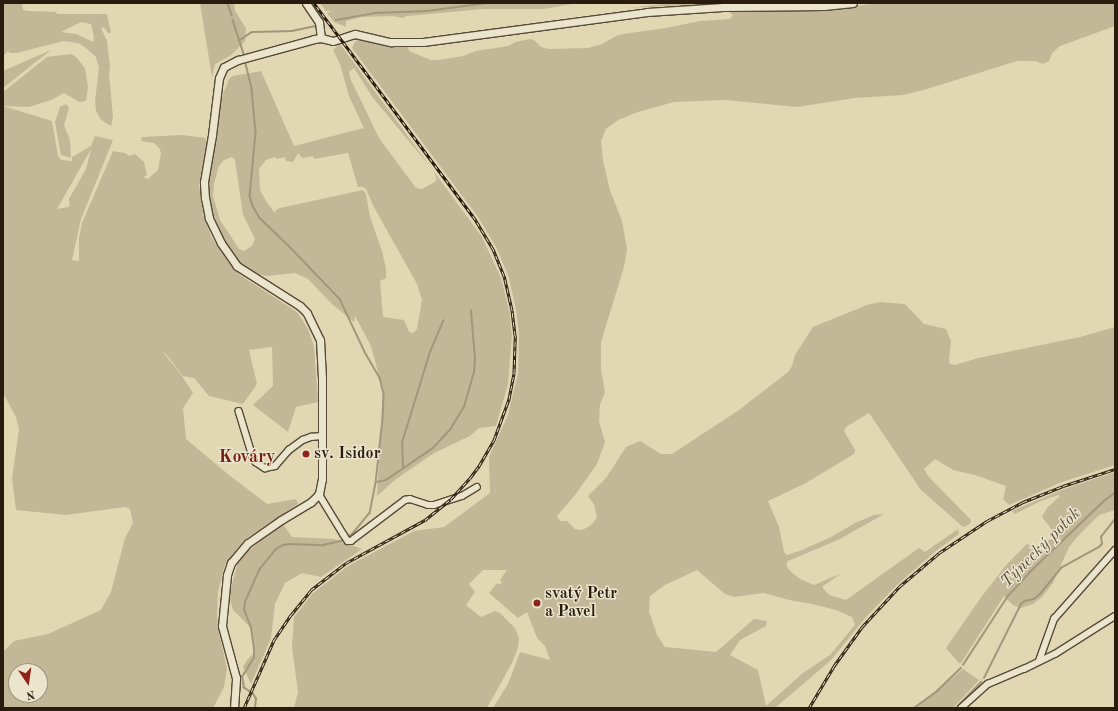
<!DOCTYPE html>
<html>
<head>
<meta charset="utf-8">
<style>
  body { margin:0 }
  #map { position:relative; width:1118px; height:711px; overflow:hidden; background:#e1d7b3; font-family:"Old Standard TT",serif }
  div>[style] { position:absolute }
  .green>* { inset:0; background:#c2b797 }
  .stream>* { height:1.5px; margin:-0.75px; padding:0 0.75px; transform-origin:0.75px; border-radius:0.75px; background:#a2977b }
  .roads { filter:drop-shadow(1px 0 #574a36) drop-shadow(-1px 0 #574a36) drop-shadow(0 1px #574a36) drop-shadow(0 -1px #574a36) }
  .street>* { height:5.5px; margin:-2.75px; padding:0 2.75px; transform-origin:2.75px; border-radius:2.75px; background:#ece5ce }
  .secondary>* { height:7px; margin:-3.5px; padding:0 3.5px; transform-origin:3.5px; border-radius:3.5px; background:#ece5ce }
  .rail>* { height:3px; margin-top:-1.5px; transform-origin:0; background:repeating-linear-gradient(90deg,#ece5ce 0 4.5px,#291b0d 0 9px); box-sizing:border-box; border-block:1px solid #291b0d }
  .dots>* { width:11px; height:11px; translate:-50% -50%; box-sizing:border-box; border:2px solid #ece5ce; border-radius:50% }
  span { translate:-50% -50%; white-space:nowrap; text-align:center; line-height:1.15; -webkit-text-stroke:3px #ece5ce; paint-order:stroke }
  .poi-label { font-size:16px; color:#291b0d; font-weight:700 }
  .left { translate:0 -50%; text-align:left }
  .water-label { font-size:17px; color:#594d39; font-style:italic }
  .quarter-label { font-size:18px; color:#7a1f14; font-weight:700 }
  .frame { position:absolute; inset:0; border:4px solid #291b0d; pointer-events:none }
  .north { position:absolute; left:8px; top:663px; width:40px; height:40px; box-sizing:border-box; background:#ece5ce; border:1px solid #9e9481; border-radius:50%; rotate:167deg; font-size:11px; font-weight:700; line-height:16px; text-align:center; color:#291b0d }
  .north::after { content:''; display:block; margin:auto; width:14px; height:18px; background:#8f2418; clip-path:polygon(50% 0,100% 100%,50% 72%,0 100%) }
</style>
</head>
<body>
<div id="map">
  <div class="green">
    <div style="clip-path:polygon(evenodd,3px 3px,22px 3px,23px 10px,28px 11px,56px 12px,57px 14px,107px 14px,111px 33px,108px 33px,104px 27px,101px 28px,107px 41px,110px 66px,109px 74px,113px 117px,111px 126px,101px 120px,96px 111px,95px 101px,99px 68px,96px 57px,86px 48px,78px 43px,63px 41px,17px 53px,10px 53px,8px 51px,3px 56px,3px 3px,81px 22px,91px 24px,94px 37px,93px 42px,76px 34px,61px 32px,81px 22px)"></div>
    <div style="clip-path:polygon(200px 3px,234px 3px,235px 11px,246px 28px,245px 41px,230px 56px,215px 64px,212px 77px)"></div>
    <div style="clip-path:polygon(320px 3px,577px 3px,544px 9px,484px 9px,407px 16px,402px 18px,393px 16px,361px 17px,346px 21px,346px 27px,334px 22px,327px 13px,331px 11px,326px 11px)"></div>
    <div style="clip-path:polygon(673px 3px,722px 3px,629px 8px)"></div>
    <div style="clip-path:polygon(evenodd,879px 3px,1115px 3px,1115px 26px,1060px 46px,1052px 53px,1049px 61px,1043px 64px,1035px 61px,1017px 61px,927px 89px,903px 95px,855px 98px,797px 107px,725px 100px,674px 102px,638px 112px,618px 120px,606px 129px,601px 141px,603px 161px,610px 190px,622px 221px,627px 249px,624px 267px,601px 342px,601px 369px,605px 392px,600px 405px,599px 421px,605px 442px,597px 464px,575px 495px,557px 516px,560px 521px,567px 521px,575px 529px,582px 530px,590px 526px,597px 518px,594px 504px,588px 496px,606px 478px,626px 447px,640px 441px,661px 454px,672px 454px,739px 410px,788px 372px,792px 366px,795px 355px,813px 327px,867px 305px,880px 302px,905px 304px,924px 324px,946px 329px,951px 341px,949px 361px,950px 364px,955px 365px,978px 358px,1080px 337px,1115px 327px,1115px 465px,1062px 482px,1009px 505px,1003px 499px,1006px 486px,975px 475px,953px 470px,935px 459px,924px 469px,928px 476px,971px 520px,970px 524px,963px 527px,921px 490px,869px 413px,846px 427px,844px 431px,855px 450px,854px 454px,806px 483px,768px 501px,779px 527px,784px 552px,787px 555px,802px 550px,831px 537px,855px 523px,874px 515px,884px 514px,840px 539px,788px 561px,786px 565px,789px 570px,800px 579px,814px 585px,842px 573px,823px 586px,823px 588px,829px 595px,846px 600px,919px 548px,925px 552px,958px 529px,959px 534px,937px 550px,898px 584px,867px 616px,830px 661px,775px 708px,493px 708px,508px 684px,520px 652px,550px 660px,545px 646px,537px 638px,527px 612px,518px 618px,489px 593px,497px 583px,499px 585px,502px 582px,500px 580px,507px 570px,483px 570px,469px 584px,475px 592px,466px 605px,481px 617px,495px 611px,500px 613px,515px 628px,519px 638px,518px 648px,512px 663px,487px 708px,294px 708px,298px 692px,292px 647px,294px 617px,313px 593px,348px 566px,414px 531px,444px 527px,490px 493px,489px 457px,508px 415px,518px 373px,519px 335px,516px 309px,508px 275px,496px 247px,478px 217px,352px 48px,355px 42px,359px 39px,366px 39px,387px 45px,409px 47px,408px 49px,411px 52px,431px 60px,439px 60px,463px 56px,476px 51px,508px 46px,516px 42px,530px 39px,534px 40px,541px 47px,549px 49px,588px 48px,602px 44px,618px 35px,630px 33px,666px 28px,700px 21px,730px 19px,733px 15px,728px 11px,731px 10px,824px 10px,879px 3px,697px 570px,725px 594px,734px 597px,764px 593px,789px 600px,812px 604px,836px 610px,852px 617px,855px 625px,830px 655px,803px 673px,766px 706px,758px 670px,730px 655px,740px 640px,766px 626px,767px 621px,754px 619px,716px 652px,665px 647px,657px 635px,649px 611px,650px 596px,665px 585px,697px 570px)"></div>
    <div style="clip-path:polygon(evenodd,340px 44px,482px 237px,501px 278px,509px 310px,512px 335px,508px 384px,496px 426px,479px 428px,470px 436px,434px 453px,396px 479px,377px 496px,383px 391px,371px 346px,355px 316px,354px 322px,332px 304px,308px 279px,295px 273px,267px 276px,257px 274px,240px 263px,221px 235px,213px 214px,208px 196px,208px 180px,222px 97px,229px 79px,233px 76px,261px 71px,294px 146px,364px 128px,349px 96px,340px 64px,333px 50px,340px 44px,354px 68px,373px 98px,433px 170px,437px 180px,433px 183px,422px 189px,416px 188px,379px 138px,351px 80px,349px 72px,354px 68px,340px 44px,298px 153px,302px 158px,313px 156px,314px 159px,348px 153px,358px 187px,363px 187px,366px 189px,374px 207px,417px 284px,422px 300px,417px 329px,413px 333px,409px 332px,404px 320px,383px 317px,380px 281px,386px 278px,386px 269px,382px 251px,370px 217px,366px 194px,363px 190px,280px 208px,276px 210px,275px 213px,266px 201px,260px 190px,259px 169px,266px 160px,275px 157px,276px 159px,285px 157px,286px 161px,293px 162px,298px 153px,340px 44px,232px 157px,235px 160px,243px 215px,255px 239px,252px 246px,244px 251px,239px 249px,220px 220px,213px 196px,214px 183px,219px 166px,224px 160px,232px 157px)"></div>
    <div style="clip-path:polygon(51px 50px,3px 88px,3px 71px)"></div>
    <div style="clip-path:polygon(evenodd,71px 54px,76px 57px,85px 68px,88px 87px,86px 101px,79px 102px,64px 93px,51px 100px,29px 107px,3px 106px,52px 121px,58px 156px,61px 160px,72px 161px,72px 157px,91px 146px,95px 136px,113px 140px,81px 219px,72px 260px,79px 261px,79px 238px,82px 223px,113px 151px,125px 153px,129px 156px,135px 154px,144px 162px,147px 175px,143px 177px,148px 179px,158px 170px,161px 154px,160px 149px,154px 143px,141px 141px,142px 137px,182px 135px,205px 138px,207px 142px,199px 185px,204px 218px,212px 238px,229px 263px,240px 275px,297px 312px,308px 329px,314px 346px,318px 402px,296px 407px,288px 432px,253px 405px,273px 386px,272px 347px,249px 350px,257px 384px,243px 404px,209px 396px,194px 378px,183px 376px,167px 355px,162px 351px,180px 373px,193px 393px,183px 408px,186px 439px,229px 475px,267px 504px,296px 499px,298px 504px,244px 540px,225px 564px,218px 592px,217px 615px,218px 627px,227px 669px,224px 687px,213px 708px,3px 708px,3px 652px,14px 641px,48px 634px,101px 610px,111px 592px,125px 538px,133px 523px,130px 509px,125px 507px,66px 515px,16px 510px,12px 478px,19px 429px,16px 417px,3px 393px,3px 92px,47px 57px,71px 54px,91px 149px,86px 169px,69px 199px,70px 205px,68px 207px,57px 209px,91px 149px,71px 54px,16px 671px,40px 671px,40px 695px,16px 695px,16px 671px)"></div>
    <div style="clip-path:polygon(66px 104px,69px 108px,64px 125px,70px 140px,71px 158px,61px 155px,55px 122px,60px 107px)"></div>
    <div style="clip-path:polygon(1115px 472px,1115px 510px,1099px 515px,1080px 534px,1069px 547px,1053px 583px,1042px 597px,1033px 604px,1021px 608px,1013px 605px,1004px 596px,961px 663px,959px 663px,946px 648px,982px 596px,1008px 563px,1027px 544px,1032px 546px,1036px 552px,1055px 534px,1042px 517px,1047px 508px,1060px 496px,1058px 495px,1041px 501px,1015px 514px,1012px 511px,1064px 489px)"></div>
    <div style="clip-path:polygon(283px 524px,292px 537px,334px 539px,362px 549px,321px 577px,302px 573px,285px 583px,275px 604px,271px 638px,251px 684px,243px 667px,247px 660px,254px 653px,251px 628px,233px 610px,229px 596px,238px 562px,248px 551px)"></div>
    <div style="clip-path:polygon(963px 669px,979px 680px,953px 708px,916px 708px)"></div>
  </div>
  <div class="stream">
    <div style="left:228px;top:3px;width:13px;rotate:72deg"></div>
    <div style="left:233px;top:20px;width:39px;rotate:72deg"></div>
    <div style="left:336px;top:20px;width:39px;rotate:-10deg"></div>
    <div style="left:374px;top:13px;width:53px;rotate:-2.2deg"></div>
    <div style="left:427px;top:11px;width:62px;rotate:-7.5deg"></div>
    <div style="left:488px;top:3px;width:58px"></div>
    <div style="left:240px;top:40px;width:14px;rotate:-34deg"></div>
    <div style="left:252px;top:32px;width:40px;rotate:-1.4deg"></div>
    <div style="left:292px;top:31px;width:25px;rotate:-12deg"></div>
    <div style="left:245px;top:60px;width:30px;rotate:76deg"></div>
    <div style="left:252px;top:89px;width:44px;rotate:84.8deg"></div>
    <div style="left:256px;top:133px;width:63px;rotate:95.4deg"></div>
    <div style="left:250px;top:196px;width:10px;rotate:73deg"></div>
    <div style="left:253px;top:206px;width:14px;rotate:60deg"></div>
    <div style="left:260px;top:218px;width:42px;rotate:44deg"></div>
    <div style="left:290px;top:247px;width:72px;rotate:46.1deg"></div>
    <div style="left:340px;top:299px;width:59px;rotate:64.7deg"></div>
    <div style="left:365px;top:352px;width:30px;rotate:60deg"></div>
    <div style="left:380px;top:378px;width:16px;rotate:76deg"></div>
    <div style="left:384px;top:394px;width:25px;rotate:92deg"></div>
    <div style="left:383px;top:419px;width:64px;rotate:96.2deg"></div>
    <div style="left:376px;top:483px;width:31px;rotate:101deg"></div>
    <div style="left:370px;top:513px;width:26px;rotate:129deg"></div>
    <div style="left:354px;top:533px;width:9px;rotate:144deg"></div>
    <div style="left:403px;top:467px;width:24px;rotate:-92deg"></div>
    <div style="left:402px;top:443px;width:95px;rotate:-72.9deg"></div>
    <div style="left:430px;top:352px;width:34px;rotate:-67deg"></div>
    <div style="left:377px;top:482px;width:9px;rotate:-13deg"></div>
    <div style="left:386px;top:480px;width:57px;rotate:-34.2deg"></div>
    <div style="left:433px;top:448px;width:25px;rotate:-47deg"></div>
    <div style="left:450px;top:430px;width:27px;rotate:-59deg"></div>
    <div style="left:464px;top:407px;width:35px;rotate:-74deg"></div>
    <div style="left:474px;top:373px;width:14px;rotate:-86deg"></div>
    <div style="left:475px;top:359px;width:48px;rotate:-94.8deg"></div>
    <div style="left:963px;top:665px;width:82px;rotate:-56.9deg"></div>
    <div style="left:1008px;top:596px;width:34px;rotate:-47deg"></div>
    <div style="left:1031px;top:571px;width:103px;rotate:-43.8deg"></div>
    <div style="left:1105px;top:500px;width:12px;rotate:-35deg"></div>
    <div style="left:984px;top:678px;width:83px;rotate:-63.4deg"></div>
    <div style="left:1021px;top:604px;width:5px;rotate:-37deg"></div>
    <div style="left:1025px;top:601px;width:9px;rotate:-13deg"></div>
    <div style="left:1034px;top:599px;width:9px;rotate:-41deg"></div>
    <div style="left:1041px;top:593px;width:32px;rotate:-51deg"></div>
    <div style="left:1061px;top:568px;width:43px;rotate:-28.9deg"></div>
    <div style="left:1099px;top:547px;width:4px;rotate:-45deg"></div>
    <div style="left:1102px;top:544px;width:7px;rotate:-98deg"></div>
    <div style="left:1101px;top:537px;width:23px;rotate:-52deg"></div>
    <div style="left:255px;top:708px;width:9px;rotate:-84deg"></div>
    <div style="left:256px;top:699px;width:6px;rotate:-121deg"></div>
    <div style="left:253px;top:694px;width:11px;rotate:-146deg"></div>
    <div style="left:244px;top:688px;width:11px;rotate:-100deg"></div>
    <div style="left:242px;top:677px;width:22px;rotate:-58deg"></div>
    <div style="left:254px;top:658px;width:9px;rotate:-90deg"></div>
    <div style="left:254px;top:649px;width:21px;rotate:-98deg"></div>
    <div style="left:251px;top:628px;width:19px;rotate:-111deg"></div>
    <div style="left:244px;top:610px;width:8px;rotate:-83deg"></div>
    <div style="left:245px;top:602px;width:35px;rotate:-66deg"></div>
    <div style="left:259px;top:570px;width:26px;rotate:-51deg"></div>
    <div style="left:275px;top:550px;width:9px;rotate:-32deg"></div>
    <div style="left:283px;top:545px;width:7px;rotate:-8deg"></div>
    <div style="left:290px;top:544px;width:33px;rotate:2deg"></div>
    <div style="left:323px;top:545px;width:22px;rotate:-13deg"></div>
    <div style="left:914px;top:708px;width:29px;rotate:-36deg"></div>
    <div style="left:937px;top:691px;width:33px;rotate:-44deg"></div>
    <div style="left:956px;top:708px;width:36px;rotate:-46deg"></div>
  </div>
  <div class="roads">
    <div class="street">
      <div style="left:239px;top:411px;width:48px;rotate:73.1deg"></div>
      <div style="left:253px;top:457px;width:6px;rotate:59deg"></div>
      <div style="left:256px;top:462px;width:11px;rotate:34deg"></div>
      <div style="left:265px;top:468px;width:10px;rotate:-11deg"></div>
      <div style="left:275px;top:466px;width:21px;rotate:-49deg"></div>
      <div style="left:289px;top:450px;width:17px;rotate:-36deg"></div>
      <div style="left:303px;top:440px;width:9px;rotate:-21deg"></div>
      <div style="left:311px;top:437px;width:10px;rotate:-6deg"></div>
      <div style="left:319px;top:494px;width:48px;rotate:58.6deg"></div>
      <div style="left:344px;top:535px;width:7px;rotate:56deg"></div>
      <div style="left:348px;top:541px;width:3px"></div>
      <div style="left:351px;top:541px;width:68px;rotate:-37.2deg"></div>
      <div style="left:405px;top:500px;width:5px;rotate:-11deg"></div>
      <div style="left:410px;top:499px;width:19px;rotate:18deg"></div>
      <div style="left:428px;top:505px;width:6px"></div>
      <div style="left:434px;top:505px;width:29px;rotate:-18deg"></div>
      <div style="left:462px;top:496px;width:17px;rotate:-31deg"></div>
      <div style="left:1039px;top:661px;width:45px;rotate:-70.3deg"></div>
      <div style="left:1054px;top:619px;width:92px;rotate:-48.5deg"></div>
      <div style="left:961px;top:708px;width:36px;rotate:-42deg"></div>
      <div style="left:988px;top:684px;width:39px;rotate:-23deg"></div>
      <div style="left:1024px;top:669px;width:34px;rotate:-26deg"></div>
      <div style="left:1055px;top:654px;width:71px;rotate:-32.3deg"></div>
    </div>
    <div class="secondary">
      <div style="left:306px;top:3px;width:23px;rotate:56deg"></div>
      <div style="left:319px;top:22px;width:16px;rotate:83deg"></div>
      <div style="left:234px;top:708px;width:30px;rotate:-86deg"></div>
      <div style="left:236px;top:678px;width:54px;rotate:-105.1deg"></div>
      <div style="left:222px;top:626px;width:51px;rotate:-84.4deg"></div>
      <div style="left:227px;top:575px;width:13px;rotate:-72deg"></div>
      <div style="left:231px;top:563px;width:26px;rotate:-50deg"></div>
      <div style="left:248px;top:543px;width:40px;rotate:-34.9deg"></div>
      <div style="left:281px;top:520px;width:35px;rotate:-31deg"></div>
      <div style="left:311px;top:502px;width:11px;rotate:-45deg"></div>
      <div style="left:319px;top:494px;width:15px;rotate:-79deg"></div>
      <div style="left:322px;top:479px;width:101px;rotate:-90deg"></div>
      <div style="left:322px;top:378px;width:38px;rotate:-93deg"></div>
      <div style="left:320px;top:340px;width:30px;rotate:-116deg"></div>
      <div style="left:307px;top:313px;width:10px;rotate:-135deg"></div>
      <div style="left:300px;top:306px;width:75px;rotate:-147.6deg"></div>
      <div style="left:237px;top:266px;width:28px;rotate:-125deg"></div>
      <div style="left:221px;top:243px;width:28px;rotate:-116deg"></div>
      <div style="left:209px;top:218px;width:20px;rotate:-101deg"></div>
      <div style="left:205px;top:198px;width:16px;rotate:-94deg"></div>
      <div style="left:204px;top:182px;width:48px;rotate:-80.3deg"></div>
      <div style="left:212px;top:135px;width:57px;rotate:-83deg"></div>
      <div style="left:219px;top:78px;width:12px;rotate:-66deg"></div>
      <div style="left:224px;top:67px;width:16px;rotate:-27deg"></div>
      <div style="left:238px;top:60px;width:79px;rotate:-15.4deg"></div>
      <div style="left:314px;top:39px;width:7px;rotate:-8deg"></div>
      <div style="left:321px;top:38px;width:12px;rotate:14deg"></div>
      <div style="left:333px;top:41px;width:23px;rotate:-18deg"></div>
      <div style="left:355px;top:34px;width:37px;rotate:13deg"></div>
      <div style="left:391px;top:42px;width:32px"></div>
      <div style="left:423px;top:42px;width:226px;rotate:-7.6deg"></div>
      <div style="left:647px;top:12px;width:76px;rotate:-3.8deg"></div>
      <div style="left:723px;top:7px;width:101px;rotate:-0.6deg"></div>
      <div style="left:824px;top:6px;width:29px;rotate:-6deg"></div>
    </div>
  </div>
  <div class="rail">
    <div style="left:244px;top:708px;width:74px;rotate:-66.2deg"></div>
    <div style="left:274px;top:640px;width:30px;rotate:-56deg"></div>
    <div style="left:291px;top:615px;width:32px;rotate:-51deg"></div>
    <div style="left:311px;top:590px;width:44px;rotate:-37.6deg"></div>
    <div style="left:346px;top:563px;width:90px;rotate:-28.6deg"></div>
    <div style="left:425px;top:520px;width:33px;rotate:-39deg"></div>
    <div style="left:451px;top:499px;width:28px;rotate:-48deg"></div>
    <div style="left:470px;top:478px;width:15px;rotate:-53deg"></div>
    <div style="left:479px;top:466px;width:30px;rotate:-60deg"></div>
    <div style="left:494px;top:440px;width:44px;rotate:-69.9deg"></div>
    <div style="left:509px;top:399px;width:26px;rotate:-79deg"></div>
    <div style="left:514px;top:373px;width:38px;rotate:-88deg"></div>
    <div style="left:515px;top:335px;width:25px;rotate:-97deg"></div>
    <div style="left:512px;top:310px;width:35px;rotate:-103deg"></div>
    <div style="left:504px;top:276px;width:29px;rotate:-112deg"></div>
    <div style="left:493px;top:249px;width:35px;rotate:-121deg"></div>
    <div style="left:475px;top:219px;width:269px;rotate:-126.7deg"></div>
    <div style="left:809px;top:708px;width:49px;rotate:-59.2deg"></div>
    <div style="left:834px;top:666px;width:48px;rotate:-54.3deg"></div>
    <div style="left:862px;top:627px;width:56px;rotate:-47.2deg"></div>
    <div style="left:900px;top:586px;width:51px;rotate:-40.2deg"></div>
    <div style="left:939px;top:553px;width:58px;rotate:-33.7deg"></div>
    <div style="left:987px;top:521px;width:41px;rotate:-27.8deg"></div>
    <div style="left:1023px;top:502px;width:43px;rotate:-21.8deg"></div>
    <div style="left:1063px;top:486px;width:55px;rotate:-18.1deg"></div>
  </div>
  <div class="dots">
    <div style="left:306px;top:454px;background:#8f2418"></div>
    <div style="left:537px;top:603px;background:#8f2418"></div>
  </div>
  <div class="poi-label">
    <span class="left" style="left:314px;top:454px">sv. Isidor</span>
    <span class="left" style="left:545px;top:603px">svatý Petr<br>a Pavel</span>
  </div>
  <div class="water-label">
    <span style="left:1041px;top:548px;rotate:-45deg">Týnecký potok</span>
  </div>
  <div class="quarter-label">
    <span style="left:247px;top:457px">Kováry</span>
  </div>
  <div class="frame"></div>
  <div class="north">N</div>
</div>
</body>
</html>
